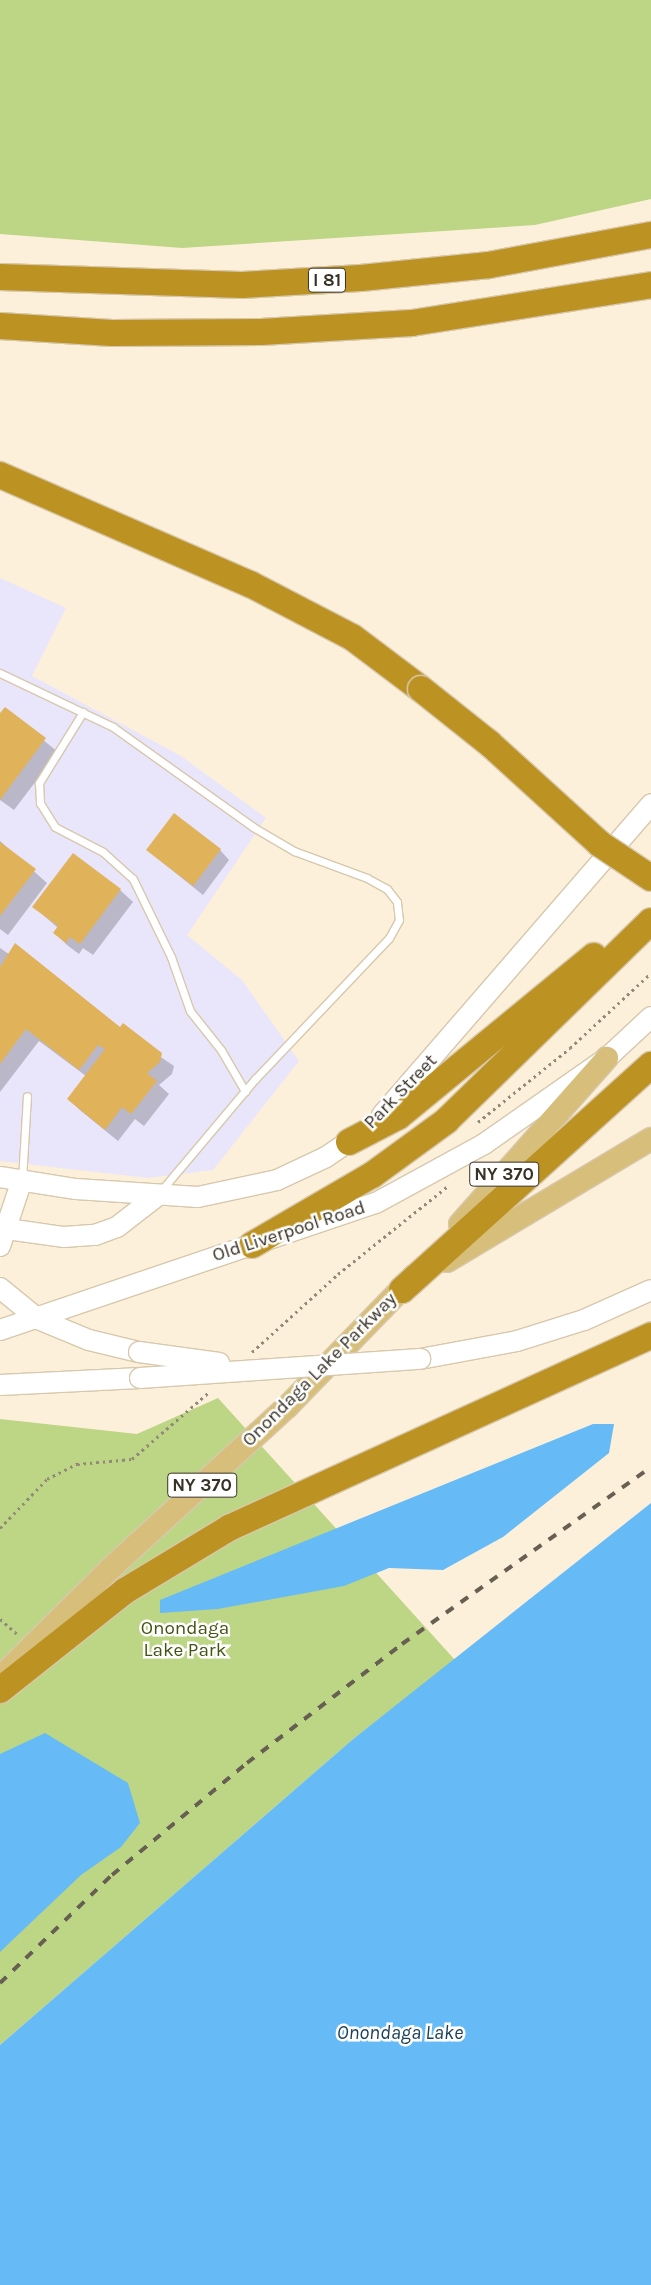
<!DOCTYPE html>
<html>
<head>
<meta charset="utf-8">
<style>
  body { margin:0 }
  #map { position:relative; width:651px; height:2285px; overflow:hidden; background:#fdf0da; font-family:Karla,sans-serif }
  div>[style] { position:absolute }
  .industrial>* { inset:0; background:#e9e5fb }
  .green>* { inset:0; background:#bdd685 }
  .water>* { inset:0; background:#66bbf7 }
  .shadow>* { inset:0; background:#0003 }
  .building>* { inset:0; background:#e0b259 }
  .path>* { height:3px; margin-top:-1.5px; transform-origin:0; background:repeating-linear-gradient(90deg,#928978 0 2.5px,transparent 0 6.5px) }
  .roads { filter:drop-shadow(1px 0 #d7c8ad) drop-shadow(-1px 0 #d7c8ad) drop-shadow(0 1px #d7c8ad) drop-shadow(0 -1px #d7c8ad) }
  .lane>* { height:7px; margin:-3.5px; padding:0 3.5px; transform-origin:3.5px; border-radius:3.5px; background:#fff }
  .secondary>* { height:20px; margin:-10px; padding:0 10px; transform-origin:10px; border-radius:10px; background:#fff }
  .primary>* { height:22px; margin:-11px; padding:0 11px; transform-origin:11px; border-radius:11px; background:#d7be7a }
  .highway>* { height:26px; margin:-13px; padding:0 13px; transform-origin:13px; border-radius:13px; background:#bc9322 }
  .rail>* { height:4px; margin-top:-2px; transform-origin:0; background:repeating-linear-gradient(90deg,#676052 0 9px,transparent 0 18px) }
  .bridges { filter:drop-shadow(1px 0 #d7c8ad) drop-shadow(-1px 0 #d7c8ad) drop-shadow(0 1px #d7c8ad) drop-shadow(0 -1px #d7c8ad) }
  .secondary-bridge>* { height:20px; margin:-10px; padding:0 10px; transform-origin:10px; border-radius:10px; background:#fff }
  .highway-bridge>* { height:26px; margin:-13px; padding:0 13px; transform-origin:13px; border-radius:13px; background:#bc9322 }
  span { translate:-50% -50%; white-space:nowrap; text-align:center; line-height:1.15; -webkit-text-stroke:5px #fff; paint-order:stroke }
  .shield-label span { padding:1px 4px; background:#fff; border:1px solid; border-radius:4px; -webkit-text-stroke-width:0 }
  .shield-label { font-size:18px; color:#373126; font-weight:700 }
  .street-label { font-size:19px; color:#373126 }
  .park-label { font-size:19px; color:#445413 }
  .water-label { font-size:20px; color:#1d415a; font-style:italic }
</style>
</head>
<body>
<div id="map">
  <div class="industrial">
    <div style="clip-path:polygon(0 578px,66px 608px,32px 676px,181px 756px,266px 818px,187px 935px,242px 980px,299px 1061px,213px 1170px,148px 1178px,0 1161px)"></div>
  </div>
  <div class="green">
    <div style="clip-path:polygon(0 0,651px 0,651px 199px,535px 225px,182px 248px,0 234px)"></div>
    <div style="clip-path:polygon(218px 1398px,455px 1660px,352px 1740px,0 2045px,0 1419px,137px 1434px)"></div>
  </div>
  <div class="water">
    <div style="clip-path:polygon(593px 1424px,614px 1424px,609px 1453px,503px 1537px,443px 1570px,389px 1568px,344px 1586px,218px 1609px,160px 1613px,160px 1600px)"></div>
    <div style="clip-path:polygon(651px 1503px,651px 2285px,0 2285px,0 2045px,352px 1740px)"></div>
    <div style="clip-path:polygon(45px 1733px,128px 1783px,140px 1823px,121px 1847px,81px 1875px,0 1952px,0 1754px)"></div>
  </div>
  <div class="shadow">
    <div style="clip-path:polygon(5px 709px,58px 752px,14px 810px,0 800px,0 715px)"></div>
    <div style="clip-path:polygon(0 841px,47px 883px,8px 935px,0 929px)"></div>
    <div style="clip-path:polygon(147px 850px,220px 850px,229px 860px,203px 895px)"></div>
    <div style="clip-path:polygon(120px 890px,133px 902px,93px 955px,83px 948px,79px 954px,67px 945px,55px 933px,58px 928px,34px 907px)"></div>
    <div style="clip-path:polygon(0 948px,174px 1066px,172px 1074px,159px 1085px,169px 1094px,144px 1126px,135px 1119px,118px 1141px,81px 1111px,68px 1099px,86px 1076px,39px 1041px,0 1092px)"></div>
  </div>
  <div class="building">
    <div style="clip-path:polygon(5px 707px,46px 738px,0 800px,0 713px)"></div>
    <div style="clip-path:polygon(174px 813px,221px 849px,193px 886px,146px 850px)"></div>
    <div style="clip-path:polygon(0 842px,36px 869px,0 916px)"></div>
    <div style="clip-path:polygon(73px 853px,121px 889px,80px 944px,70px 937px,66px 943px,53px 933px,58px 926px,32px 907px)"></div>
    <div style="clip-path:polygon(15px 943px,120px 1027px,123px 1023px,162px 1053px,160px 1062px,147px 1073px,157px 1081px,131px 1114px,122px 1107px,105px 1130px,67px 1099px,105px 1049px,98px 1045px,79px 1070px,26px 1029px,0 1064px,0 967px)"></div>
  </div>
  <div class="path">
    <div style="left:478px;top:1122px;width:118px;rotate:-38.8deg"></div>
    <div style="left:570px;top:1048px;width:110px;rotate:-42.8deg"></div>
    <div style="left:252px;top:1352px;width:116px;rotate:-42.2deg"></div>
    <div style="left:338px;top:1274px;width:142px;rotate:-38.7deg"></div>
    <div style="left:0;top:1528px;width:68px;rotate:-46.2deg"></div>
    <div style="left:47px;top:1479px;width:34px;rotate:-27deg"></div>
    <div style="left:77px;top:1464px;width:55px;rotate:-5.2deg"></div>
    <div style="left:132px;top:1459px;width:102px;rotate:-41deg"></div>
    <div style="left:0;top:1619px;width:23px;rotate:41deg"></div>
  </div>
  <div class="roads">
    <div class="lane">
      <div style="left:0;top:673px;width:125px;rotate:25.5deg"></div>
      <div style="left:113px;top:727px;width:172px;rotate:35.5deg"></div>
      <div style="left:253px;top:827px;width:48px;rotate:30.3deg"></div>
      <div style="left:294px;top:851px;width:78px;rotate:20.3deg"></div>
      <div style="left:367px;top:878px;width:23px;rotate:29deg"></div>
      <div style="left:387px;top:889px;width:16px;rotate:52deg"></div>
      <div style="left:397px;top:902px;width:18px;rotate:84deg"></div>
      <div style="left:399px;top:920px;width:21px;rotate:119deg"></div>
      <div style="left:389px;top:938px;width:195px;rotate:133.5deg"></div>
      <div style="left:255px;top:1079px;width:148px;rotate:130.1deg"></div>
      <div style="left:83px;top:712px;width:84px;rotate:121.8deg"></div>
      <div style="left:39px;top:783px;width:20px;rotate:87deg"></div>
      <div style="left:40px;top:803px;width:28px;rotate:58deg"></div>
      <div style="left:55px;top:827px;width:54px;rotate:27.5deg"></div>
      <div style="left:103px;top:852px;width:40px;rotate:42deg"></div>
      <div style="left:133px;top:879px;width:87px;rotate:64deg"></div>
      <div style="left:171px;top:957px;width:57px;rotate:70.6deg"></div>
      <div style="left:190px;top:1011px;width:50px;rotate:51.5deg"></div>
      <div style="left:221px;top:1050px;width:48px;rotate:59.7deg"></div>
      <div style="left:22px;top:1180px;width:84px;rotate:-86.6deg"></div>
    </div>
    <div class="secondary">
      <div style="left:382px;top:1115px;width:411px;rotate:-49.1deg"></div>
      <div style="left:0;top:1177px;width:77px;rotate:9deg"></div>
      <div style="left:76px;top:1189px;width:122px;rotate:3.8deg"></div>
      <div style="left:198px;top:1197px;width:81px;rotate:-12.1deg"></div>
      <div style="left:277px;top:1180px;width:54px;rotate:-25.1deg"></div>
      <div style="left:326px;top:1157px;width:41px;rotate:-34.1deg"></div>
      <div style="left:0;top:1228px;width:65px;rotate:8deg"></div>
      <div style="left:64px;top:1237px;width:31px;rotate:-4deg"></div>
      <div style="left:95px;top:1235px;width:23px;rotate:-20deg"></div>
      <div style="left:117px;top:1227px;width:51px;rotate:-37.8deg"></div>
      <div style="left:0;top:1246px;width:70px;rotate:-71.6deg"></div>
      <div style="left:0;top:1288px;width:49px;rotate:39.2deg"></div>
      <div style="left:38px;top:1319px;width:55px;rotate:22.4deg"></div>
      <div style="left:89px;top:1340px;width:51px;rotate:13.5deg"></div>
      <div style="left:0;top:1330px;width:397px;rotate:-18.7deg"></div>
      <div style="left:376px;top:1203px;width:123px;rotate:-28.6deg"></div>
      <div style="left:484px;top:1144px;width:150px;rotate:-35deg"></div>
      <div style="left:607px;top:1058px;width:60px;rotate:-43deg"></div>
      <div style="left:420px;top:1359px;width:99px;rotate:-10.5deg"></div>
      <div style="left:517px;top:1341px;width:70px;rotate:-17.4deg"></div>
      <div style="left:584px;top:1320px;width:73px;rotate:-24.1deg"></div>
      <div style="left:0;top:1385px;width:140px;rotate:-2.9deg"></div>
    </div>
    <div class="primary">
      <div style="left:460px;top:1224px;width:222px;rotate:-48.5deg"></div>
      <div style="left:447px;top:1261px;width:238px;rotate:-30.9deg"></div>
      <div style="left:0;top:1678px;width:155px;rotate:-44.7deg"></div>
      <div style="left:110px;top:1569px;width:240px;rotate:-42.5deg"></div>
      <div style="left:287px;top:1407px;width:182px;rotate:-45.9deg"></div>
    </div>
    <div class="highway">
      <div style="left:0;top:277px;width:242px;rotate:1.9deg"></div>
      <div style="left:242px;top:285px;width:119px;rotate:-3.4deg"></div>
      <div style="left:361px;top:278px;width:129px;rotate:-5.8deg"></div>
      <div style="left:489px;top:265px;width:165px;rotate:-10.5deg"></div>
      <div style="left:0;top:326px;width:112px;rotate:3.6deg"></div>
      <div style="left:112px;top:333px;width:149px;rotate:-0.4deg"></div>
      <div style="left:261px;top:332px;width:151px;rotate:-3.4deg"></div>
      <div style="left:412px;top:323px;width:242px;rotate:-9deg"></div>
      <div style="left:0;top:475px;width:273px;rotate:23.6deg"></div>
      <div style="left:250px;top:584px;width:115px;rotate:27.5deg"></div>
      <div style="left:352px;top:637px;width:86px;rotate:37deg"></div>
      <div style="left:349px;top:1142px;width:56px;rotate:-27.5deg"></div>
      <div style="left:399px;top:1116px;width:252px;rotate:-39.4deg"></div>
      <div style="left:252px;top:1245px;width:139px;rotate:-30.3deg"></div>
      <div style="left:372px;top:1175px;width:92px;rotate:-36.1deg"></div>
      <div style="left:446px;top:1121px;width:286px;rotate:-44.3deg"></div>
      <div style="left:402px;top:1290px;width:336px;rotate:-42.1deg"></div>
      <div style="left:0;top:1690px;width:159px;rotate:-38.4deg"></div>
      <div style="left:125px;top:1591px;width:122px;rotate:-31.2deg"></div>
      <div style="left:229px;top:1528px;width:464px;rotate:-24.5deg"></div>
    </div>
  </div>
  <div class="rail">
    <div style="left:0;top:1983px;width:156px;rotate:-44deg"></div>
    <div style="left:112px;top:1875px;width:175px;rotate:-39.7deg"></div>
    <div style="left:247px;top:1763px;width:195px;rotate:-37.5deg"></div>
    <div style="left:402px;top:1644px;width:305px;rotate:-35.4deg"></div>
  </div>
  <div class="bridges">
    <div class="secondary-bridge">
      <div style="left:139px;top:1352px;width:81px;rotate:7.8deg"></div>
      <div style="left:140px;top:1378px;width:281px;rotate:-3.9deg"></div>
    </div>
    <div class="highway-bridge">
      <div style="left:421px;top:689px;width:87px;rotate:38.5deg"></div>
      <div style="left:489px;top:743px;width:150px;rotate:42.3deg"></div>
      <div style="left:600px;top:844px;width:61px;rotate:33.7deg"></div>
    </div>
  </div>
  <div class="shield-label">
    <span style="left:327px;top:280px">I 81</span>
    <span style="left:504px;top:1174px">NY 370</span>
    <span style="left:202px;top:1485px">NY 370</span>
  </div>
  <div class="street-label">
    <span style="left:401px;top:1092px;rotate:-46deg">Park Street</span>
    <span style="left:289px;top:1232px;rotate:-18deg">Old Liverpool Road</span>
    <span style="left:320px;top:1370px;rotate:-45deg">Onondaga Lake Parkway</span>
  </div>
  <div class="park-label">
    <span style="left:185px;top:1640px">Onondaga<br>Lake Park</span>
  </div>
  <div class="water-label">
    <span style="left:400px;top:2032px">Onondaga Lake</span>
  </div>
</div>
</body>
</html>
